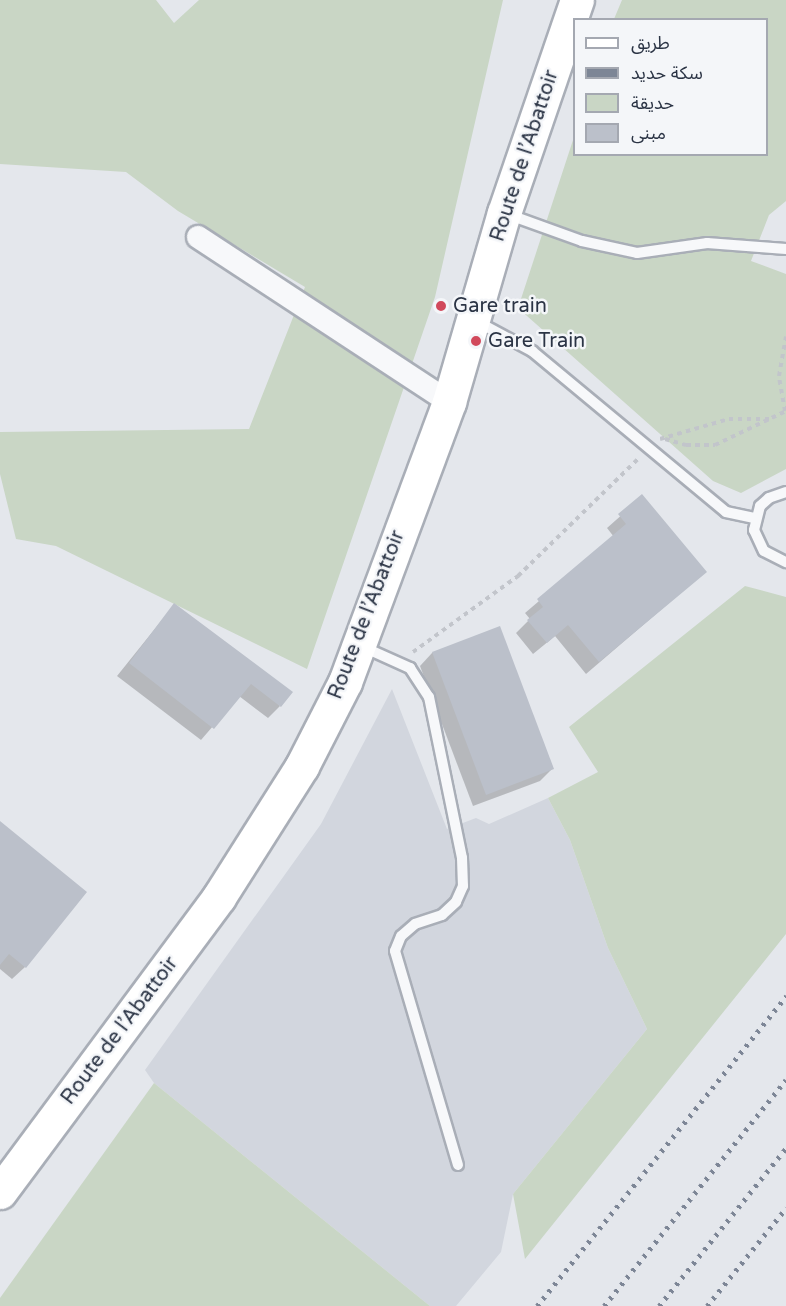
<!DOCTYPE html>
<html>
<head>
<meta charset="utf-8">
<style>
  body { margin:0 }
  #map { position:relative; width:786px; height:1306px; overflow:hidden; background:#e4e7ec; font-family:"Varela Round","Noto Sans Arabic",sans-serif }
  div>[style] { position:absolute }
  .built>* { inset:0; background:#d2d6de }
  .green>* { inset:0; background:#c9d6c5 }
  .shadow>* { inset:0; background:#0003 }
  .building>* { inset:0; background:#bbc0ca }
  .path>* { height:4px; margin-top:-2px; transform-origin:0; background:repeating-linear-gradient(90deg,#c2c5cb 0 4.5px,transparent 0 9px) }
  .roads { filter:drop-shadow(2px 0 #a9aeb7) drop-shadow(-2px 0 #a9aeb7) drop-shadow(0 2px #a9aeb7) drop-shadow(0 -2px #a9aeb7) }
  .service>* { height:10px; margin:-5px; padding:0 5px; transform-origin:5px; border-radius:5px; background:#f7f8fa }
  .minor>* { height:22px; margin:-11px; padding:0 11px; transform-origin:11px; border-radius:11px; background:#f7f8fa }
  .primary>* { height:33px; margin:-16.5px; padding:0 16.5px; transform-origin:16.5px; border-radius:16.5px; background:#fff }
  .rail>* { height:4.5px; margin-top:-2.25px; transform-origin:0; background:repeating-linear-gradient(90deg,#7d8696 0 3px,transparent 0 9px) }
  .dots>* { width:16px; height:16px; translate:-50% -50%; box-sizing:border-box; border:3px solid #f4f6f9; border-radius:50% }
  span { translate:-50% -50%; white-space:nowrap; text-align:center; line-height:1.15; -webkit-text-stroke:5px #f4f6f9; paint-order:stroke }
  .street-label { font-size:20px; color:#2b3445 }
  .poi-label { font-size:20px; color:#2b3445 }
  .left { translate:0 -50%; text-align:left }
  .legend { position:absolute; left:573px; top:18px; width:195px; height:138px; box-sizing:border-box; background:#f4f6f9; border:2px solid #a4a8b1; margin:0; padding:8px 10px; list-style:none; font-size:18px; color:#2b3445 }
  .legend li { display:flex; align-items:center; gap:12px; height:30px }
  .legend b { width:30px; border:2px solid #a4a8b1 }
</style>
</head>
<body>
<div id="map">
  <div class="built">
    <div style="clip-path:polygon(392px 689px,447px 829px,476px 818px,489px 824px,548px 798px,570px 840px,608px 948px,647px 1029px,513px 1194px,501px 1252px,456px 1306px,430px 1306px,154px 1083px,145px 1070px,321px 824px)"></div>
  </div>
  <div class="green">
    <div style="clip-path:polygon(0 0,156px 0,174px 23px,199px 0,503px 0,435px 297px,307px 669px,56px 546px,16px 539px,0 474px,0 432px,249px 429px,305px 287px,178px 211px,126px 172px,0 164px)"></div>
    <div style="clip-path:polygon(622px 0,786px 0,786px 201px,769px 215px,751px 261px,786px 274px,786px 469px,741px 493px,713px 481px,518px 308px,574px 137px,574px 154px,766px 154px,766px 20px,614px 19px)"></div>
    <div style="clip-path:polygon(745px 586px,786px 597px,786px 934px,525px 1259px,513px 1194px,647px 1029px,608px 948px,570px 840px,548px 798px,598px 772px,569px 727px)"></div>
    <div style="clip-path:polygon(154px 1083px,430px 1306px,0 1306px,0 1298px)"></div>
  </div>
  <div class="shadow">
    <div style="clip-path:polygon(642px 497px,705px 572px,586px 674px,555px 636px,533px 654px,516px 633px,530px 619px,525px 613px,614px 537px,607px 528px)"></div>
    <div style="clip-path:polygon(174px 605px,280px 706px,268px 718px,239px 696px,201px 740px,117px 676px)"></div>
    <div style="clip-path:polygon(499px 628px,553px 768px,540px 781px,473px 806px,420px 666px,432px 653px)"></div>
    <div style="clip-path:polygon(0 823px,25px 967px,12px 979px,0 969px)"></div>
  </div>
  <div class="building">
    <div style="clip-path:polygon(642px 494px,707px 572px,599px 662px,568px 625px,547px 643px,527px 620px,543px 607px,537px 599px,626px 524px,618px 514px)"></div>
    <div style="clip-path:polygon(174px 603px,293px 692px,281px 707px,251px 684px,214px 729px,129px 663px)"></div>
    <div style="clip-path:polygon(500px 626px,554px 769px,486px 795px,432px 652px)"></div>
    <div style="clip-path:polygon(0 821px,87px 892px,26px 968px,9px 954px,0 965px)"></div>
  </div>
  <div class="path">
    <div style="left:785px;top:411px;width:36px;rotate:-100deg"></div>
    <div style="left:779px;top:376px;width:40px;rotate:-80deg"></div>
    <div style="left:660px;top:439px;width:72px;rotate:-16.2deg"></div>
    <div style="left:729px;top:419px;width:41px"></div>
    <div style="left:665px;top:439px;width:22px;rotate:16deg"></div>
    <div style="left:686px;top:445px;width:29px"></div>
    <div style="left:715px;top:445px;width:79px;rotate:-25.6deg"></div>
    <div style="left:413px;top:652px;width:130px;rotate:-35.9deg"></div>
    <div style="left:518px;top:576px;width:169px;rotate:-44.3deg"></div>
  </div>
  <div class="roads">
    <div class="service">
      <div style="left:507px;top:214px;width:80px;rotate:19.8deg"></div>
      <div style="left:582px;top:241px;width:56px;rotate:12.3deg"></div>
      <div style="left:637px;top:253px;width:71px;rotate:-8.1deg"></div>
      <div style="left:707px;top:243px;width:79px;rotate:4.3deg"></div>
      <div style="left:476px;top:321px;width:64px;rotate:28.2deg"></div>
      <div style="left:532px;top:351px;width:252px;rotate:39.7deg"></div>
      <div style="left:726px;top:512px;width:30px;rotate:12deg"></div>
      <div style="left:786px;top:492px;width:18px;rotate:161deg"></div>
      <div style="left:769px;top:498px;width:12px;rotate:138deg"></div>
      <div style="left:760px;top:506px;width:25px;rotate:104deg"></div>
      <div style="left:754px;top:530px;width:23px;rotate:65deg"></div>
      <div style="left:764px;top:551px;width:25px;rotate:27deg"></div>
      <div style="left:361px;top:646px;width:54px;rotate:24.2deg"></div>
      <div style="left:410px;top:668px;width:35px;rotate:57deg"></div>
      <div style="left:429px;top:697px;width:164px;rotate:78.4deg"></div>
      <div style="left:462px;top:858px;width:28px;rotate:88deg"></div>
      <div style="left:463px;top:886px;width:17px;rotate:114deg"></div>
      <div style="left:456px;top:902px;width:19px;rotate:137deg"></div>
      <div style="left:442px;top:915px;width:28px;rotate:162deg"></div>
      <div style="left:415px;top:924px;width:18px;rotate:139deg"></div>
      <div style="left:401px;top:936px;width:16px;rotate:112deg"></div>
      <div style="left:395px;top:951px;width:223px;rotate:73.6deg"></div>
    </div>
    <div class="minor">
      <div style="left:198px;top:237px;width:300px;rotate:33.3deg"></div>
    </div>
    <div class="primary">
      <div style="left:0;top:1192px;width:367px;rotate:-53.4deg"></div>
      <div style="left:219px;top:897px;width:155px;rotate:-57.6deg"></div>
      <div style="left:302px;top:766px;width:94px;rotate:-62.9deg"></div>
      <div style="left:345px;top:682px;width:299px;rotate:-69.6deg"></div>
      <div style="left:449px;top:402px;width:197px;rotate:-73.8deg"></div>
      <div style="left:504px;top:213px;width:225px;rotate:-71.1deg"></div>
    </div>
  </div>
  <div class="rail">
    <div style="left:537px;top:1306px;width:398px;rotate:-51.2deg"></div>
    <div style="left:604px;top:1306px;width:290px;rotate:-51.2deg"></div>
    <div style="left:659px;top:1306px;width:203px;rotate:-51.2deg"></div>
    <div style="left:707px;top:1306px;width:126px;rotate:-51.1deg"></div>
  </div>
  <div class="dots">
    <div style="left:441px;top:306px;background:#d1495b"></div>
    <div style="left:476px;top:341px;background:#d1495b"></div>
  </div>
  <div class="street-label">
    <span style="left:525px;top:156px;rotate:-72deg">Route de l’Abattoir</span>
    <span style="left:367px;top:615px;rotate:-69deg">Route de l’Abattoir</span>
    <span style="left:120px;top:1031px;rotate:-53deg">Route de l’Abattoir</span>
  </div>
  <div class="poi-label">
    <span class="left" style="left:453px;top:306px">Gare train</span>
    <span class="left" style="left:488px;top:341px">Gare Train</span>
  </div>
  <ul class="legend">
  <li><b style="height:8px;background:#fff"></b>طريق</li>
  <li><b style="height:8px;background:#7d8696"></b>سكة حديد</li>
  <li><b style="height:16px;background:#c9d6c5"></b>حديقة</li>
  <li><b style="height:16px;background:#bbc0ca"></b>مبنى</li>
  </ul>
</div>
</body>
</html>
